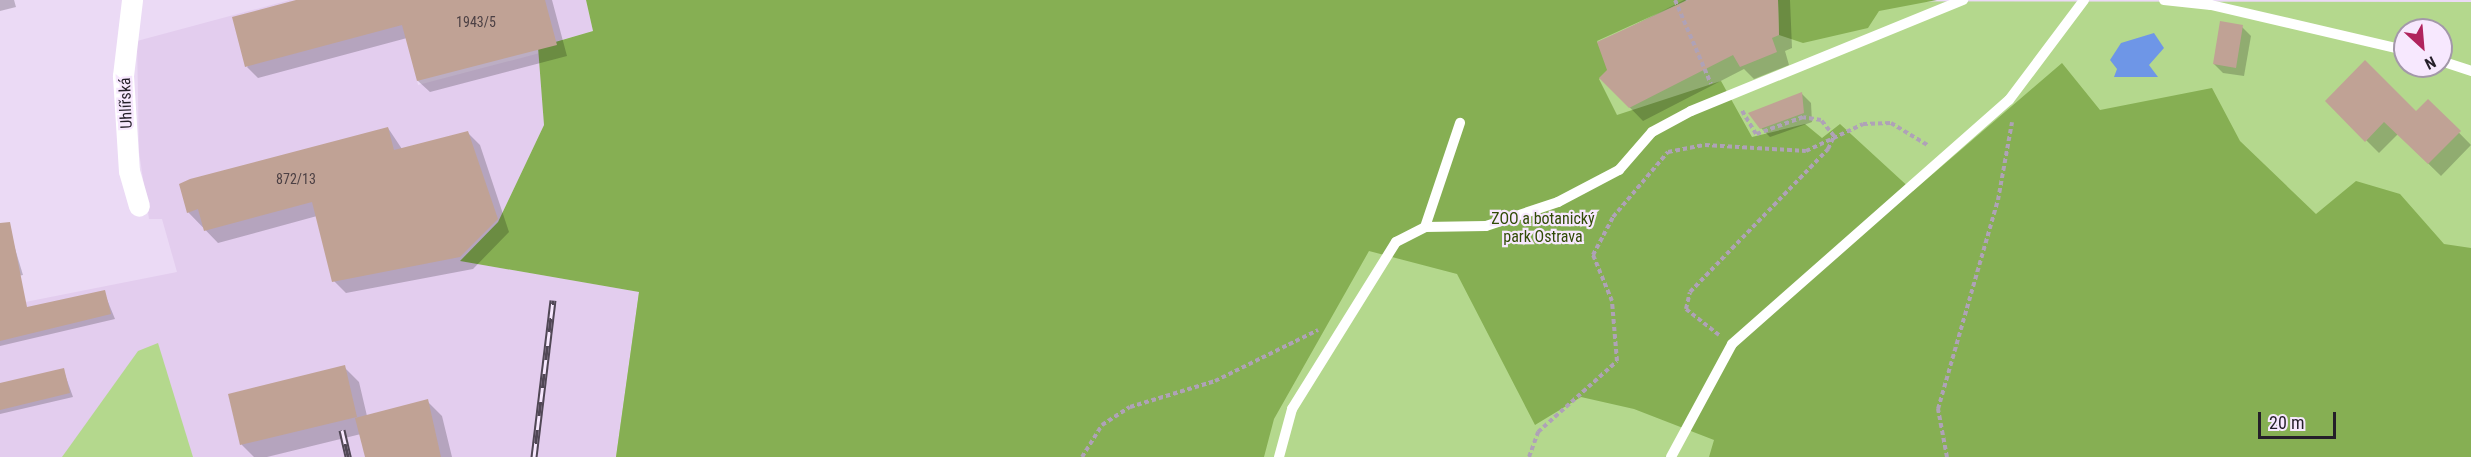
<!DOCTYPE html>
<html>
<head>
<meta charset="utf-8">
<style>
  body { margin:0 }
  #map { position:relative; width:2471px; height:457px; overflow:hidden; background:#ebdaf5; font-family:"Roboto Condensed",sans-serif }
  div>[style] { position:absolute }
  .built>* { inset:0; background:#e3cdee }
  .green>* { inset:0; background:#b4d88d }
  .forest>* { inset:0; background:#86af53 }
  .water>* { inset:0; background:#6e96e7 }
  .shadow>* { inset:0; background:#0003 }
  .building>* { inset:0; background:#c0a295 }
  .path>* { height:4px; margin-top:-2px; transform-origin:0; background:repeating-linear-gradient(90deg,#afa2b7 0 4.5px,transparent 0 7.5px) }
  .service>* { height:10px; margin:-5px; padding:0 5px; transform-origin:5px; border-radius:5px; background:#fff }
  .minor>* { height:21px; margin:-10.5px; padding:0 10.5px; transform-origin:10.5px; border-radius:10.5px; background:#fff }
  .rail>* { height:7px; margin-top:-3.5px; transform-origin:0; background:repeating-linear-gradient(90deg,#f7e8fe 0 14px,#504755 0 28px); box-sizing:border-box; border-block:2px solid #504755 }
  span { translate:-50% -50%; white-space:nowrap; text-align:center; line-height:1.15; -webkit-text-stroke:4.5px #f7e8fe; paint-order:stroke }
  .number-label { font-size:14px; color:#4c4044 }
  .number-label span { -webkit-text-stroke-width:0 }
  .street-label { font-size:16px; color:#251f29 }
  .park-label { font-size:16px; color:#314b06 }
  .north { position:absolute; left:2393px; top:18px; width:60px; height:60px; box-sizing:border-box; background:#f7e8fe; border:2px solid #a398a9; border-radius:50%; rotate:154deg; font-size:16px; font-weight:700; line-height:24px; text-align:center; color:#251f29 }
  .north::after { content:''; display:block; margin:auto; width:21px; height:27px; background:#b0235d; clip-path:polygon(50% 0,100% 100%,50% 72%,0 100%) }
  .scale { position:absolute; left:2258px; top:412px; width:78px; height:27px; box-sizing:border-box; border:3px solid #251f29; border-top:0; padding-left:8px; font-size:18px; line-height:21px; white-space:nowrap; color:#251f29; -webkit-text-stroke:4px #f7e8fe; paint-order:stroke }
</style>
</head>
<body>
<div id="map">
  <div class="built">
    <div style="clip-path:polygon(290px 0,586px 0,593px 31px,417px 80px,418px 85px,540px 53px,544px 125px,498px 222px,460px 261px,639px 292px,616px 457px,0 457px,0 307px,177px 272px,162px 219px,149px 219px,139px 152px,137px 41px)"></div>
  </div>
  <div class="green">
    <div style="clip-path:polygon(evenodd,680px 0,2471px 2px,2471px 457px,616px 457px,680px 0,2405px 30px,2441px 30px,2441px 66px,2405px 66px,2405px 30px)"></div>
    <div style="clip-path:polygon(158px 343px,193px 457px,62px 457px,138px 351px)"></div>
  </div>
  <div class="forest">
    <div style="clip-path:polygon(586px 0,1687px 0,1597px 41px,1609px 69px,1599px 79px,1617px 115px,1721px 81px,1752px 137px,1805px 124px,1822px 138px,1840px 124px,1913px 191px,2062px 63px,2100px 110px,2212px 88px,2240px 141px,2316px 214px,2356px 181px,2400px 194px,2444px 244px,2471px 248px,2471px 457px,1709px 457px,1714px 440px,1634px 409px,1581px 397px,1535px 425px,1457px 274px,1369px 251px,1274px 419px,1264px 457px,616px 457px,639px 292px,460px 261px,498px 222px,544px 125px,538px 47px,593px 31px)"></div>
    <div style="clip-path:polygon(1778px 0,1937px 0,1879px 11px,1868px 28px,1803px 43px,1779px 35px)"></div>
  </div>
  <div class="water">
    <div style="clip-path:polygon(2154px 33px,2164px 48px,2149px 65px,2158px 77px,2114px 77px,2117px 69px,2110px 60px,2121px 43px)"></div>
  </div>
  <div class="shadow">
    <div style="clip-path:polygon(0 0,14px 0,16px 7px,0 11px)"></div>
    <div style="clip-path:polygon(302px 0,552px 0,567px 56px,430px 92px,418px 81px,407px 38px,258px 78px,247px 67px)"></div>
    <div style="clip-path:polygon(1684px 0,1790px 0,1792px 48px,1785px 51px,1789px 65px,1754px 79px,1744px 69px,1643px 121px,1601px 78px,1609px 70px,1599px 43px)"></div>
    <div style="clip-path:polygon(2242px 27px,2251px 36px,2244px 76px,2223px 73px,2214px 64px)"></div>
    <div style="clip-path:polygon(1802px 94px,1811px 103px,1812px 122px,1770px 137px,1761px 128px)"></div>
    <div style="clip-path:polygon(2327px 101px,2416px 113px,2428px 101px,2471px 145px,2441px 176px,2398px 134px,2379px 153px)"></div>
    <div style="clip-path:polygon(388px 128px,402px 149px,468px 133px,480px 145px,509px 232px,473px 269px,346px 293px,334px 281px,317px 216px,218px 243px,188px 212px)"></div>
    <div style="clip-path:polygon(13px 242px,23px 275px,0 280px,0 245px)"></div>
    <div style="clip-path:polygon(104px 292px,115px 319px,0 346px,0 316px)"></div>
    <div style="clip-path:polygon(344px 367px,359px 382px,367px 416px,427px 401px,442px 416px,452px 457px,366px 457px,361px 434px,267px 457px,254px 457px,242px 445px,230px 395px)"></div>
    <div style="clip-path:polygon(63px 369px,73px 397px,0 414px,0 385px)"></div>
  </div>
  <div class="building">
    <div style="clip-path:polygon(296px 0,545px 0,557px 45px,417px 81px,402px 25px,245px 67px,232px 17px)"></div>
    <div style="clip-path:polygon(1688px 0,1778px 0,1779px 35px,1772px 38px,1777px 52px,1740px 67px,1733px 55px,1629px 108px,1599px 78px,1607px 70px,1597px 42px)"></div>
    <div style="clip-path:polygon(2220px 21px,2243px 25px,2236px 68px,2213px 64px)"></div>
    <div style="clip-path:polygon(2365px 60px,2416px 111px,2428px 99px,2461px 131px,2428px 164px,2384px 122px,2365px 142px,2325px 101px)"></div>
    <div style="clip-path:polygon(1802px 92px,1804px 113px,1760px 129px,1748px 113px)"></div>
    <div style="clip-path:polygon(388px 127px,394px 150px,468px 131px,498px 219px,460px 257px,332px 282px,312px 202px,204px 231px,198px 209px,187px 213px,179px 184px,190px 179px)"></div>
    <div style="clip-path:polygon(10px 222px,27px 307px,105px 290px,111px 314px,0 341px,0 223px)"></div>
    <div style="clip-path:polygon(345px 365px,357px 417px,240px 445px,228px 394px)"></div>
    <div style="clip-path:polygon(64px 368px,70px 393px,0 410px,0 383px)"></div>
    <div style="clip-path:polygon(428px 399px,441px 457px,365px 457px,355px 418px)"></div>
  </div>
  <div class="path">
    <div style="left:1675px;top:0;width:91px;rotate:66.8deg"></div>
    <div style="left:1719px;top:335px;width:42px;rotate:-141.8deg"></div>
    <div style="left:1686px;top:309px;width:17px;rotate:-77deg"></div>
    <div style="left:1690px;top:292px;width:199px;rotate:-46deg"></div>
    <div style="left:1828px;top:149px;width:14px;rotate:-65deg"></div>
    <div style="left:1834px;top:136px;width:21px;rotate:-129deg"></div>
    <div style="left:1821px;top:120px;width:18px;rotate:-171deg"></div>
    <div style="left:1803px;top:117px;width:50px;rotate:160.1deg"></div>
    <div style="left:1756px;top:134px;width:29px;rotate:-121deg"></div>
    <div style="left:1082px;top:457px;width:38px;rotate:-58deg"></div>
    <div style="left:1102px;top:425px;width:33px;rotate:-33deg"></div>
    <div style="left:1130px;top:407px;width:89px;rotate:-17deg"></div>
    <div style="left:1215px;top:381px;width:115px;rotate:-26.3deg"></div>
    <div style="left:1529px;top:457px;width:27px;rotate:-70deg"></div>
    <div style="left:1538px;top:432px;width:106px;rotate:-41.9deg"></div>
    <div style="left:1617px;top:361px;width:60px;rotate:-94.8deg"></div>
    <div style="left:1612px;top:301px;width:50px;rotate:-112.4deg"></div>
    <div style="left:1593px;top:255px;width:43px;rotate:-62.2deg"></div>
    <div style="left:1613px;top:217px;width:85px;rotate:-49.8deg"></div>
    <div style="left:1668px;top:152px;width:38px;rotate:-11deg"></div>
    <div style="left:1705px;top:145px;width:101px;rotate:3.4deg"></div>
    <div style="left:1806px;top:151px;width:63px;rotate:-25.3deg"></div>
    <div style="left:1863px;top:124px;width:28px;rotate:-2deg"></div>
    <div style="left:1891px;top:123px;width:44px;rotate:31.2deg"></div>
    <div style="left:1947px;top:457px;width:49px;rotate:-100.6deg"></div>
    <div style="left:1938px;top:409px;width:217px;rotate:-74deg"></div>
    <div style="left:1998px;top:200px;width:79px;rotate:-79.8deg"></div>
  </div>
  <div class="service">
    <div style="left:2164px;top:0;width:47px;rotate:6.1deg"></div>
    <div style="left:2211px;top:5px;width:199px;rotate:13.1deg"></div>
    <div style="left:2441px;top:61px;width:32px;rotate:18deg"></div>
    <div style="left:1425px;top:227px;width:110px;rotate:-71.4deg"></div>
    <div style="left:1279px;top:457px;width:50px;rotate:-74.8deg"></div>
    <div style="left:1292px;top:409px;width:197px;rotate:-58.1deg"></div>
    <div style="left:1396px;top:242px;width:33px;rotate:-27deg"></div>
    <div style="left:1425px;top:227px;width:61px;rotate:-0.9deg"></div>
    <div style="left:1486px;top:226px;width:76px;rotate:-18.4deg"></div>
    <div style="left:1558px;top:202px;width:69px;rotate:-27.7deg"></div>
    <div style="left:1619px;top:170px;width:50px;rotate:-49deg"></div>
    <div style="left:1652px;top:132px;width:44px;rotate:-28.3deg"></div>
    <div style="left:1691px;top:111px;width:294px;rotate:-22.2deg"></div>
    <div style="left:1671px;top:457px;width:128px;rotate:-61.6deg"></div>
    <div style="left:1732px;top:344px;width:369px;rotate:-41.4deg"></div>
    <div style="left:2009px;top:100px;width:125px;rotate:-53.1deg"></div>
  </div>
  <div class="minor">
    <div style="left:132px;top:0;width:77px;rotate:96.8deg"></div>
    <div style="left:123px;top:76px;width:95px;rotate:86.4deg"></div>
    <div style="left:129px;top:171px;width:36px;rotate:74deg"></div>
  </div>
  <div class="rail">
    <div style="left:342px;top:430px;width:28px;rotate:77deg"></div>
    <div style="left:534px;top:457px;width:158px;rotate:-83.1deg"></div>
  </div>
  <div class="number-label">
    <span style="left:476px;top:22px">1943/5</span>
    <span style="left:296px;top:179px">872/13</span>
  </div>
  <div class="street-label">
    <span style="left:126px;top:103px;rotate:-92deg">Uhlířská</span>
  </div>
  <div class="park-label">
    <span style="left:1543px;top:228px">ZOO a botanický<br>park Ostrava</span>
  </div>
  <div class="north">N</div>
  <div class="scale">20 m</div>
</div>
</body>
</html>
